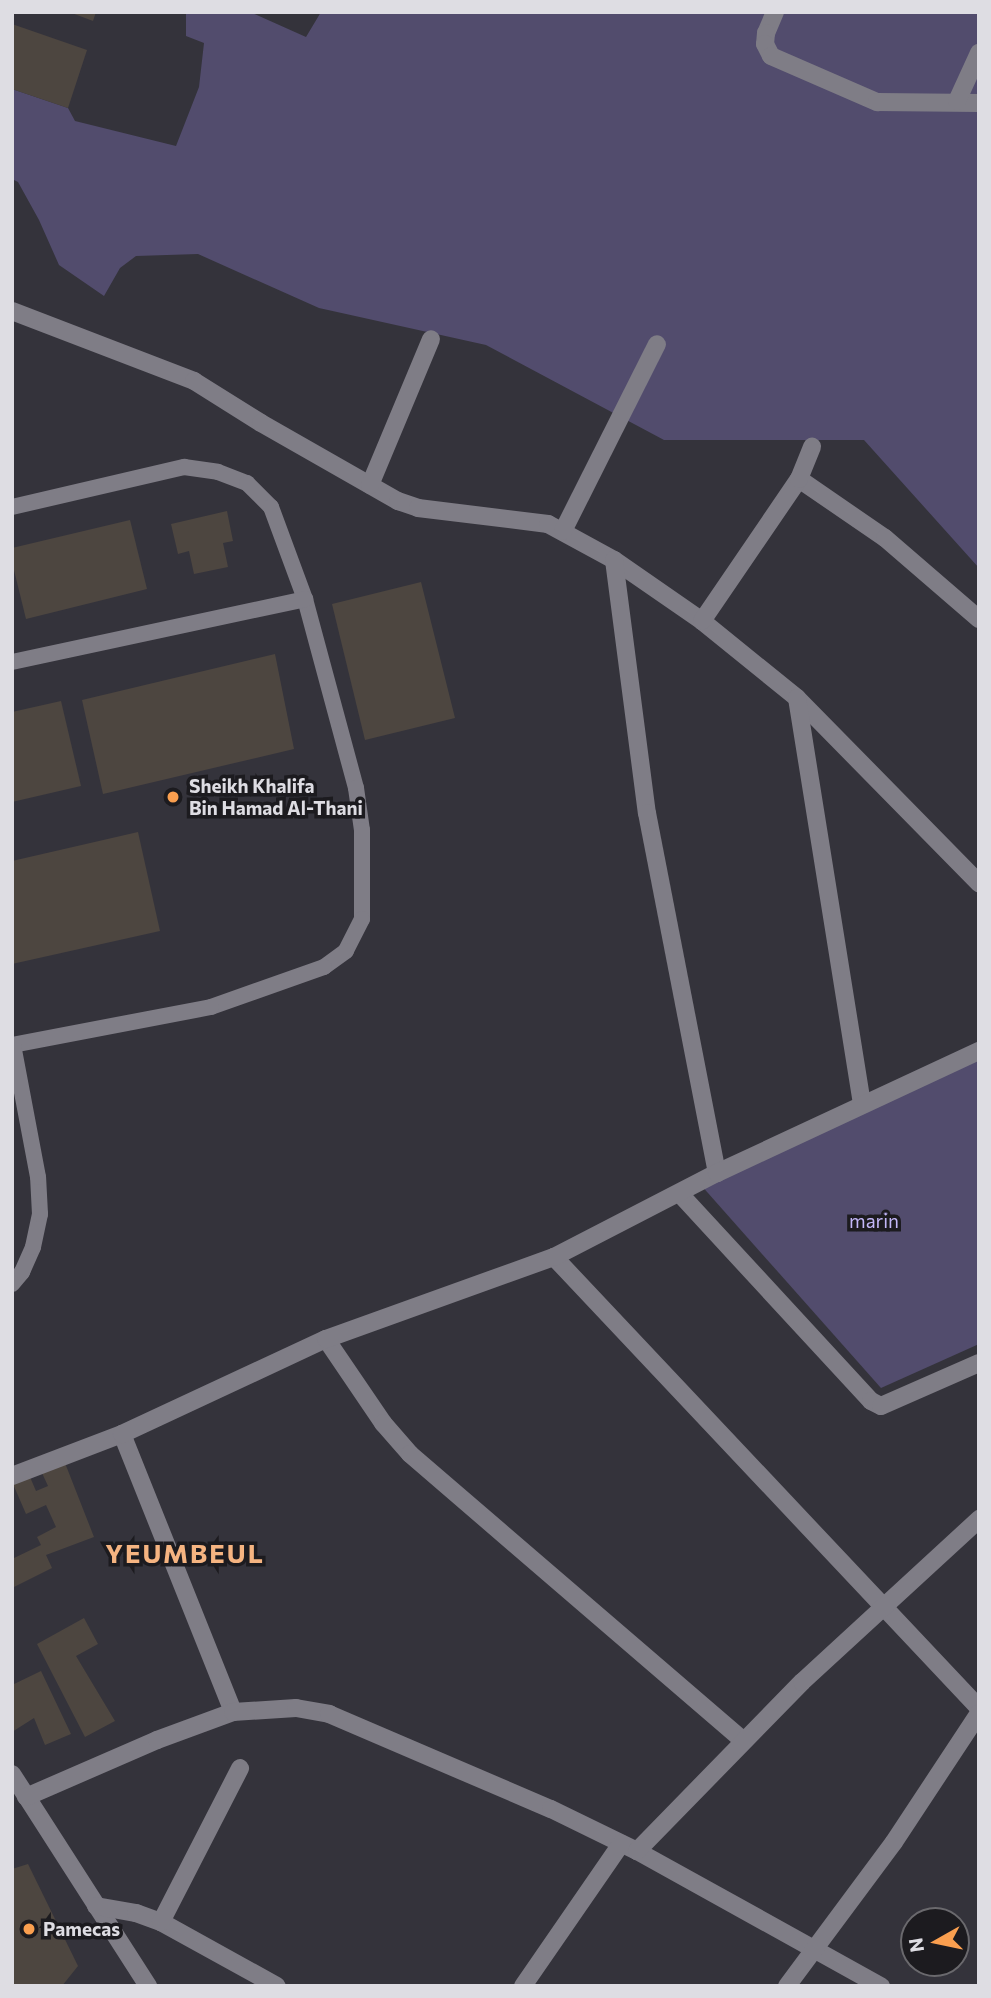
<!DOCTYPE html>
<html>
<head>
<meta charset="utf-8">
<style>
  body { margin:0 }
  #map { position:relative; width:991px; height:1998px; overflow:hidden; background:#34333b; font-family:Commissioner,sans-serif }
  div>[style] { position:absolute }
  .green>* { inset:0; background:#524c6d }
  .building>* { inset:0; background:#4d4640 }
  .lane>* { height:16px; margin:-8px; padding:0 8px; transform-origin:8px; border-radius:8px; background:#7f7d86 }
  .street>* { height:18px; margin:-9px; padding:0 9px; transform-origin:9px; border-radius:9px; background:#7f7d86 }
  .dots>* { width:19px; height:19px; translate:-50% -50%; box-sizing:border-box; border:4px solid #1c1b1f; border-radius:50% }
  span { translate:-50% -50%; white-space:nowrap; text-align:center; line-height:1.15; -webkit-text-stroke:7px #1c1b1f; paint-order:stroke }
  .poi-label { font-size:19px; color:#dedde3; font-weight:700 }
  .left { translate:0 -50%; text-align:left }
  .park-label { font-size:19px; color:#c3b7f8 }
  .district-label { font-size:26px; color:#f5b481; font-weight:700; letter-spacing:2px }
  .frame { position:absolute; inset:0; border:14px solid #dedde3; pointer-events:none }
  .north { position:absolute; left:900px; top:1907px; width:70px; height:70px; box-sizing:border-box; background:#1c1b1f; border:2px solid #6a696d; border-radius:50%; rotate:261deg; font-size:19px; font-weight:700; line-height:28px; text-align:center; color:#dedde3 }
  .north::after { content:''; display:block; margin:auto; width:24px; height:32px; background:#fa9f4f; clip-path:polygon(50% 0,100% 100%,50% 72%,0 100%) }
</style>
</head>
<body>
<div id="map">
  <div class="green">
    <div style="clip-path:polygon(186px 12px,250px 12px,306px 37px,321px 12px,979px 12px,979px 568px,864px 440px,664px 440px,486px 345px,319px 308px,198px 254px,136px 256px,120px 268px,104px 296px,59px 265px,39px 220px,18px 182px,12px 179px,12px 89px,68px 108px,75px 121px,176px 146px,199px 87px,204px 43px,186px 36px)"></div>
    <div style="clip-path:polygon(979px 1056px,979px 1344px,881px 1388px,700px 1184px)"></div>
  </div>
  <div class="building">
    <div style="clip-path:polygon(69px 12px,96px 12px,93px 21px)"></div>
    <div style="clip-path:polygon(12px 24px,87px 50px,68px 108px,12px 89px)"></div>
    <div style="clip-path:polygon(227px 511px,233px 541px,223px 543px,228px 567px,194px 574px,189px 551px,178px 554px,171px 524px)"></div>
    <div style="clip-path:polygon(130px 520px,147px 589px,26px 619px,12px 562px,12px 548px)"></div>
    <div style="clip-path:polygon(421px 582px,455px 718px,365px 740px,332px 604px)"></div>
    <div style="clip-path:polygon(275px 654px,294px 749px,103px 794px,82px 700px)"></div>
    <div style="clip-path:polygon(61px 701px,81px 786px,12px 802px,12px 712px)"></div>
    <div style="clip-path:polygon(138px 832px,160px 931px,12px 964px,12px 861px)"></div>
    <div style="clip-path:polygon(65px 1463px,94px 1537px,46px 1555px,52px 1568px,12px 1588px,12px 1559px,41px 1545px,37px 1537px,56px 1527px,46px 1505px,26px 1514px,13px 1484px,30px 1477px,36px 1491px,48px 1486px,42px 1473px)"></div>
    <div style="clip-path:polygon(84px 1618px,98px 1644px,76px 1656px,115px 1721px,85px 1737px,37px 1644px)"></div>
    <div style="clip-path:polygon(41px 1671px,71px 1734px,45px 1745px,34px 1718px,12px 1732px,12px 1685px)"></div>
    <div style="clip-path:polygon(28px 1864px,78px 1966px,62px 1986px,12px 1986px,12px 1869px)"></div>
  </div>
  <div class="lane">
    <div style="left:12px;top:507px;width:177px;rotate:-13.1deg"></div>
    <div style="left:184px;top:467px;width:34px;rotate:8deg"></div>
    <div style="left:218px;top:472px;width:31px;rotate:21deg"></div>
    <div style="left:247px;top:483px;width:34px;rotate:45deg"></div>
    <div style="left:271px;top:507px;width:98px;rotate:69.7deg"></div>
    <div style="left:305px;top:599px;width:196px;rotate:74.9deg"></div>
    <div style="left:356px;top:788px;width:42px;rotate:81.9deg"></div>
    <div style="left:362px;top:830px;width:89px;rotate:90deg"></div>
    <div style="left:362px;top:919px;width:36px;rotate:117deg"></div>
    <div style="left:346px;top:951px;width:27px;rotate:144deg"></div>
    <div style="left:324px;top:967px;width:120px;rotate:160.5deg"></div>
    <div style="left:211px;top:1007px;width:203px;rotate:169.2deg"></div>
    <div style="left:12px;top:662px;width:300px;rotate:-12.1deg"></div>
    <div style="left:12px;top:1284px;width:16px;rotate:-50deg"></div>
    <div style="left:22px;top:1272px;width:27px;rotate:-66deg"></div>
    <div style="left:33px;top:1247px;width:34px;rotate:-78deg"></div>
    <div style="left:40px;top:1214px;width:37px;rotate:-93deg"></div>
    <div style="left:38px;top:1177px;width:134px;rotate:-100.7deg"></div>
  </div>
  <div class="street">
    <div style="left:775px;top:12px;width:23px;rotate:113deg"></div>
    <div style="left:766px;top:33px;width:11px;rotate:95deg"></div>
    <div style="left:765px;top:44px;width:13px;rotate:63deg"></div>
    <div style="left:771px;top:56px;width:116px;rotate:23.5deg"></div>
    <div style="left:877px;top:102px;width:102px;rotate:0.6deg"></div>
    <div style="left:957px;top:101px;width:53px;rotate:-65.4deg"></div>
    <div style="left:12px;top:311px;width:195px;rotate:21deg"></div>
    <div style="left:194px;top:381px;width:79px;rotate:32.1deg"></div>
    <div style="left:261px;top:423px;width:158px;rotate:29.7deg"></div>
    <div style="left:398px;top:501px;width:21px;rotate:19deg"></div>
    <div style="left:418px;top:508px;width:131px;rotate:7deg"></div>
    <div style="left:548px;top:524px;width:75px;rotate:28.6deg"></div>
    <div style="left:614px;top:560px;width:107px;rotate:34.7deg"></div>
    <div style="left:702px;top:621px;width:122px;rotate:39deg"></div>
    <div style="left:797px;top:698px;width:260px;rotate:45.5deg"></div>
    <div style="left:799px;top:479px;width:104px;rotate:34.5deg"></div>
    <div style="left:885px;top:538px;width:124px;rotate:40.8deg"></div>
    <div style="left:370px;top:485px;width:158px;rotate:-67.3deg"></div>
    <div style="left:563px;top:531px;width:209px;rotate:-63.3deg"></div>
    <div style="left:614px;top:560px;width:255px;rotate:82.6deg"></div>
    <div style="left:647px;top:813px;width:367px;rotate:79deg"></div>
    <div style="left:702px;top:621px;width:172px;rotate:-55.7deg"></div>
    <div style="left:799px;top:479px;width:35px;rotate:-68deg"></div>
    <div style="left:797px;top:698px;width:410px;rotate:80.9deg"></div>
    <div style="left:680px;top:1194px;width:282px;rotate:47.3deg"></div>
    <div style="left:871px;top:1401px;width:11px;rotate:27deg"></div>
    <div style="left:881px;top:1406px;width:107px;rotate:-23.7deg"></div>
    <div style="left:554px;top:1257px;width:620px;rotate:46.7deg"></div>
    <div style="left:326px;top:1339px;width:102px;rotate:55.8deg"></div>
    <div style="left:383px;top:1423px;width:41px;rotate:48.9deg"></div>
    <div style="left:410px;top:1454px;width:438px;rotate:40.7deg"></div>
    <div style="left:122px;top:1434px;width:299px;rotate:68.2deg"></div>
    <div style="left:12px;top:1476px;width:118px;rotate:-20.9deg"></div>
    <div style="left:122px;top:1434px;width:225px;rotate:-25deg"></div>
    <div style="left:326px;top:1339px;width:242px;rotate:-19.8deg"></div>
    <div style="left:554px;top:1257px;width:183px;rotate:-27.3deg"></div>
    <div style="left:717px;top:1173px;width:289px;rotate:-25deg"></div>
    <div style="left:12px;top:1774px;width:252px;rotate:57.3deg"></div>
    <div style="left:26px;top:1797px;width:143px;rotate:-23.5deg"></div>
    <div style="left:157px;top:1740px;width:81px;rotate:-20.2deg"></div>
    <div style="left:233px;top:1712px;width:63px;rotate:-3.6deg"></div>
    <div style="left:296px;top:1708px;width:34px;rotate:10deg"></div>
    <div style="left:329px;top:1714px;width:241px;rotate:23.2deg"></div>
    <div style="left:551px;top:1809px;width:96px;rotate:26deg"></div>
    <div style="left:637px;top:1851px;width:279px;rotate:29deg"></div>
    <div style="left:637px;top:1851px;width:236px;rotate:-45.7deg"></div>
    <div style="left:802px;top:1682px;width:241px;rotate:-42.6deg"></div>
    <div style="left:96px;top:1906px;width:41px;rotate:9.9deg"></div>
    <div style="left:136px;top:1913px;width:27px;rotate:20deg"></div>
    <div style="left:161px;top:1922px;width:132px;rotate:28.9deg"></div>
    <div style="left:161px;top:1922px;width:173px;rotate:-62.8deg"></div>
    <div style="left:523px;top:1986px;width:173px;rotate:-55.4deg"></div>
    <div style="left:787px;top:1986px;width:179px;rotate:-53.4deg"></div>
    <div style="left:894px;top:1842px;width:154px;rotate:-56.6deg"></div>
  </div>
  <div class="dots">
    <div style="left:173px;top:797px;background:#fa9f4f"></div>
    <div style="left:29px;top:1929px;background:#fa9f4f"></div>
  </div>
  <div class="poi-label">
    <span class="left" style="left:189px;top:797px">Sheikh Khalifa<br>Bin Hamad Al-Thani</span>
    <span class="left" style="left:43px;top:1929px">Pamecas</span>
  </div>
  <div class="park-label">
    <span style="left:874px;top:1221px">marin</span>
  </div>
  <div class="district-label">
    <span style="left:185px;top:1553px">YEUMBEUL</span>
  </div>
  <div class="frame"></div>
  <div class="north">N</div>
</div>
</body>
</html>
